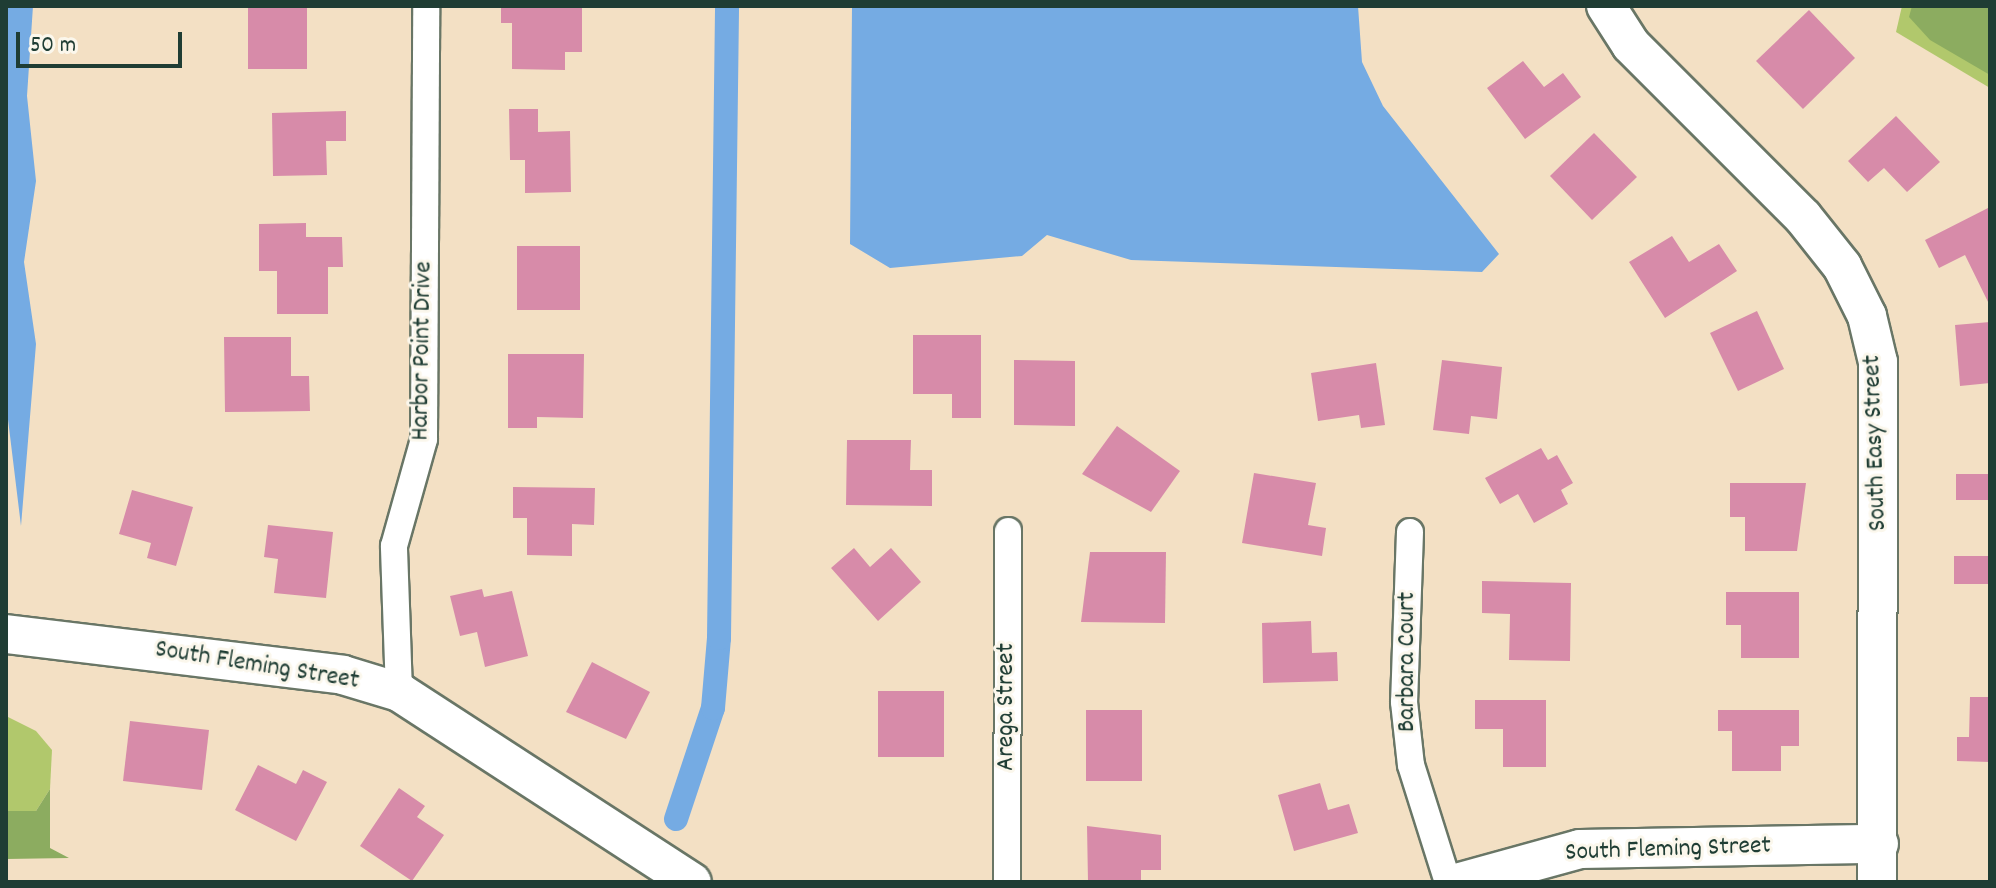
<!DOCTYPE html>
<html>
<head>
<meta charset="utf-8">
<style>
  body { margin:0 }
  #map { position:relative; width:1996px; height:888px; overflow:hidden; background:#f3e0c4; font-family:Dekko,sans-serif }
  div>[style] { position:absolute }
  .green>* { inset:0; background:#b1c86c }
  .forest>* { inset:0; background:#8cac60 }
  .water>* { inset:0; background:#75abe3 }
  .canal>* { height:24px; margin:-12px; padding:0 12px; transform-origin:12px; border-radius:12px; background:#75abe3 }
  .building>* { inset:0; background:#d78ba9 }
  .roads { filter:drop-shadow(2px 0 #697666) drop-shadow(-2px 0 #697666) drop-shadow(0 2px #697666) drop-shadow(0 -2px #697666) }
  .street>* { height:26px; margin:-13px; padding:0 13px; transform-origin:13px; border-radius:13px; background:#fff }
  .secondary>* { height:38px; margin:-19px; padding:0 19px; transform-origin:19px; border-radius:19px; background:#fff }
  span { translate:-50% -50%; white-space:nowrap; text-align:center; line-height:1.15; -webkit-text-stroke:6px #fbf7ec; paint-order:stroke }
  .street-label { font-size:26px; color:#1f3d34 }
  .frame { position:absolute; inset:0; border:8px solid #1f3d34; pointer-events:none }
  .scale { position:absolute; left:16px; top:32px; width:166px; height:36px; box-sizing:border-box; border:4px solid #1f3d34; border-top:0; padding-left:10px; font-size:24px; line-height:28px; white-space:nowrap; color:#1f3d34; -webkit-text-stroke:6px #fbf7ec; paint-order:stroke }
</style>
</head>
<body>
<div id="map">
  <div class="green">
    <div style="clip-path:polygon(1902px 6px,1990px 6px,1990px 88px,1896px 32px)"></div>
    <div style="clip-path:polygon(6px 716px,36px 731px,52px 750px,50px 789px,36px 811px,6px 811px)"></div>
  </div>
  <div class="forest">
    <div style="clip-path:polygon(1912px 6px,1990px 6px,1990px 75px,1930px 40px,1909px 17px)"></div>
    <div style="clip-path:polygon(50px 789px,50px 848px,69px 858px,6px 859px,6px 811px,36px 811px)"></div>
  </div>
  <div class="water">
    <div style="clip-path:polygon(6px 6px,33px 6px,27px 96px,36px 181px,24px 262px,36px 344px,21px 526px,6px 403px)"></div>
    <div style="clip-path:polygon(852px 6px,1358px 6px,1362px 62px,1383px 106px,1499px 254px,1482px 272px,1131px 260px,1047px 235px,1022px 256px,890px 268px,850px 244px)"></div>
  </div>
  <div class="canal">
    <div style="left:676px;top:819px;width:117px;rotate:-71.6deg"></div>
    <div style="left:713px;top:708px;width:70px;rotate:-85.1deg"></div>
    <div style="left:719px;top:638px;width:632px;rotate:-89.27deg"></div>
  </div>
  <div class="building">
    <div style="clip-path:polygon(248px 6px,307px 6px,307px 69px,248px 69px)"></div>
    <div style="clip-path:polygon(501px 6px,582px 6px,582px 52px,565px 52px,565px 70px,512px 69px,512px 23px,501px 23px)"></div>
    <div style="clip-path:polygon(1809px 10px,1855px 58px,1803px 109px,1756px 61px)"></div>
    <div style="clip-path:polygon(1523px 61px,1544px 87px,1563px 73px,1581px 97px,1525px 139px,1487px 88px)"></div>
    <div style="clip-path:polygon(509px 109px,538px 109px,538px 132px,570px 131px,571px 192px,525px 193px,525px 160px,510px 160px)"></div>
    <div style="clip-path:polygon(346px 111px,346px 141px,326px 141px,327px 175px,273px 176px,272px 113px)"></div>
    <div style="clip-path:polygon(1896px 116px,1940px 162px,1907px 192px,1884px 168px,1868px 182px,1848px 161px)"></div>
    <div style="clip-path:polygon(1594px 133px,1637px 177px,1592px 220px,1550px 176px)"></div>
    <div style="clip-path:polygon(1990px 207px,1990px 306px,1965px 255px,1939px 268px,1925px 240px)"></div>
    <div style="clip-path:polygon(306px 223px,306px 237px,342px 237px,343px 267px,328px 267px,328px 314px,277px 314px,277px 271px,259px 271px,259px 224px)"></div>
    <div style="clip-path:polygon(1672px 236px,1689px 262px,1719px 244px,1737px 271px,1665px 318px,1629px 262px)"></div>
    <div style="clip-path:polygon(517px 246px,580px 246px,580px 310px,517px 310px)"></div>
    <div style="clip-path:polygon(1757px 311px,1784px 369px,1738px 391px,1710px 333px)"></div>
    <div style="clip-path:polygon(1990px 322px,1990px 383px,1960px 386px,1955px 325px)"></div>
    <div style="clip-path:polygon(913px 335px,981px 335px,981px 418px,952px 418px,952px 394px,913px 394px)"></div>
    <div style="clip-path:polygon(224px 337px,291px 337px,291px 376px,309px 376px,310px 411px,225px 412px)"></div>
    <div style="clip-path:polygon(508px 354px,584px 354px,583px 418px,537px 417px,537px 428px,508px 428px)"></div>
    <div style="clip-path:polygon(1014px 360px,1075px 361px,1075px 426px,1014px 425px)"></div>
    <div style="clip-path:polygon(1442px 360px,1502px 367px,1497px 419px,1471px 416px,1469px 434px,1433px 430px)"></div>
    <div style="clip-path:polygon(1376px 363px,1385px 425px,1361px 428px,1359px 415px,1318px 421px,1311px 373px)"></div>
    <div style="clip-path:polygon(1117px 426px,1180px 471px,1151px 512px,1082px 474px)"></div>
    <div style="clip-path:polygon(847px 440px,911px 440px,910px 470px,932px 470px,932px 506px,846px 505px)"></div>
    <div style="clip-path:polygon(1541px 448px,1548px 460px,1557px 455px,1573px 483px,1561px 490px,1568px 504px,1534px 523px,1518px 494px,1500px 504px,1485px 478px)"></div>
    <div style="clip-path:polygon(1254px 473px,1316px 483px,1308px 525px,1326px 528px,1322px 556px,1242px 543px)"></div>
    <div style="clip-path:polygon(1956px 474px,1990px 474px,1990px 500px,1956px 500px)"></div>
    <div style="clip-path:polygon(1730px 483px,1806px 483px,1797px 551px,1745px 551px,1745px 517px,1730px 517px)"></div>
    <div style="clip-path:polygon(513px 487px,595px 488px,594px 525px,572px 524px,572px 556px,527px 555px,527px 518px,513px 518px)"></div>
    <div style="clip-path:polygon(132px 490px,193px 507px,176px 566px,147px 558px,151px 543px,119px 534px)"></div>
    <div style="clip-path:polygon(268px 525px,333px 532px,326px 598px,274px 593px,278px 559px,264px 557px)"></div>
    <div style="clip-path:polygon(854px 548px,870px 567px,891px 548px,921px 582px,878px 621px,831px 568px)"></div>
    <div style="clip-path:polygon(1090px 552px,1166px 552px,1165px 623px,1081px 622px)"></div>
    <div style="clip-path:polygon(1954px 556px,1990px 556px,1990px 584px,1954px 584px)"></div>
    <div style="clip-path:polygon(1482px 581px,1571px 583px,1570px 661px,1509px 660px,1510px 614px,1482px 613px)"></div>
    <div style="clip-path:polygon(482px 589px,484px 597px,512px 591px,528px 656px,485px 667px,477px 632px,460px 636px,450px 596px)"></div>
    <div style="clip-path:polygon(1726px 592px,1799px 592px,1799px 658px,1741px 658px,1741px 625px,1726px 625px)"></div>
    <div style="clip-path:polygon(1311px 621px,1312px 653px,1337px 652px,1338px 681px,1263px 683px,1262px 623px)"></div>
    <div style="clip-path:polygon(592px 662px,650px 692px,626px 739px,566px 712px)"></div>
    <div style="clip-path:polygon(878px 691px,944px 691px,944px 757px,878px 757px)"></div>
    <div style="clip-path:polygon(1970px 697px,1990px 697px,1990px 762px,1957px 761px,1957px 737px,1969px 737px)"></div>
    <div style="clip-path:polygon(1475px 700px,1546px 700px,1546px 767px,1503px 767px,1503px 729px,1475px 729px)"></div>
    <div style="clip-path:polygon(1086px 710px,1142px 710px,1142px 781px,1086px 781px)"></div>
    <div style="clip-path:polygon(1718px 710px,1799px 710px,1799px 746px,1781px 746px,1781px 771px,1732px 771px,1732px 731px,1718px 731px)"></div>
    <div style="clip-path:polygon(130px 721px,209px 730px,202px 790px,123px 781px)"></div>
    <div style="clip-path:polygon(258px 765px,296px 784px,303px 770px,327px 782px,296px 841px,235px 810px)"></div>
    <div style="clip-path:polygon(1320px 783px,1328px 810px,1349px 804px,1358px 833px,1294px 851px,1278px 795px)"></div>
    <div style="clip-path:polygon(399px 788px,425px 806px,417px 817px,444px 835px,412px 881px,360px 846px)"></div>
    <div style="clip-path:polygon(1087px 826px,1161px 835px,1161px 870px,1141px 870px,1141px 882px,1088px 882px)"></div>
  </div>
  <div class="roads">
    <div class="street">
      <div style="left:1410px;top:532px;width:170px;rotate:92deg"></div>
      <div style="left:1404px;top:702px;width:63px;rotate:83.7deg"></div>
      <div style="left:1411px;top:765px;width:123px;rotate:72.5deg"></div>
      <div style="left:399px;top:692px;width:146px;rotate:-92deg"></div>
      <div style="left:394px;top:546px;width:111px;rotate:-74.3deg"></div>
      <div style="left:424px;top:439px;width:433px;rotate:-89.7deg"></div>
      <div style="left:1007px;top:882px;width:351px;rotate:-89.8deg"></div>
    </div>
    <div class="secondary">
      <div style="left:1606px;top:6px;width:46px;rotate:57.3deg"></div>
      <div style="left:1631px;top:45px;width:243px;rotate:45deg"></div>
      <div style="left:1803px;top:217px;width:63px;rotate:51.5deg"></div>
      <div style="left:1842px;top:266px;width:56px;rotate:63.4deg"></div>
      <div style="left:1867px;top:316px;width:47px;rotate:76.6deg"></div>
      <div style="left:1878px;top:362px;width:520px;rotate:90.11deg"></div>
      <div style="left:6px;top:634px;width:339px;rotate:6.9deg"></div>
      <div style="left:343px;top:675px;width:59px;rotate:16.9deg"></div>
      <div style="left:399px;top:692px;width:349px;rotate:33deg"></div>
      <div style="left:1460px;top:882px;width:124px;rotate:-15.4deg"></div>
      <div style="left:1580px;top:849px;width:299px;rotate:-1deg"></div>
    </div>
  </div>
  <div class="street-label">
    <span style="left:423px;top:351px;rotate:-89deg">Harbor Point Drive</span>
    <span style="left:1876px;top:443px;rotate:-92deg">South Easy Street</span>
    <span style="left:1408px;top:662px;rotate:-90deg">Barbara Court</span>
    <span style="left:257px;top:666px;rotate:9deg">South Fleming Street</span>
    <span style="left:1007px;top:707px;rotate:-90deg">Arega Street</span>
    <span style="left:1668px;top:850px;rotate:-2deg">South Fleming Street</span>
  </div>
  <div class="frame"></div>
  <div class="scale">50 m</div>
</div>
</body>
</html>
